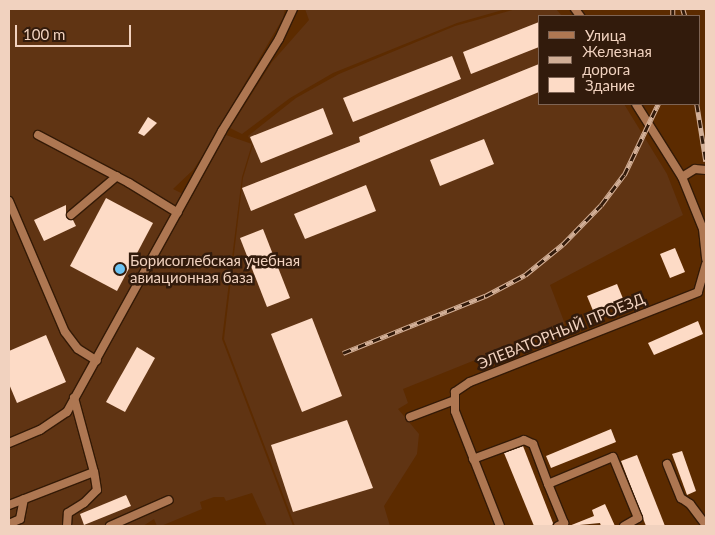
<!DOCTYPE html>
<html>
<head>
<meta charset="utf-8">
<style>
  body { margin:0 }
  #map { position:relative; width:715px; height:535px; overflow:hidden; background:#5c2b00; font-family:Lato,sans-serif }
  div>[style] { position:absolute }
  .built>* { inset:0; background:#603413 }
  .building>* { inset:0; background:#fddbc6 }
  .roads { filter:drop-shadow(1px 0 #341a06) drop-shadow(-1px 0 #341a06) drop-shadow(0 1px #341a06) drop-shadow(0 -1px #341a06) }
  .minor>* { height:8px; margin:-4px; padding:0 4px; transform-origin:4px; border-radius:4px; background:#ae7752 }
  .rail>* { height:4.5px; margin-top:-2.25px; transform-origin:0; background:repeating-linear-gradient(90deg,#321b0c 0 8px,#d2af97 0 16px); box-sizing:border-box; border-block:1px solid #d2af97 }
  .dots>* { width:14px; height:14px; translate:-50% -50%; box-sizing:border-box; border:2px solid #321b0c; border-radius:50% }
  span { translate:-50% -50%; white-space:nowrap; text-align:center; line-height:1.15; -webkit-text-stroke:5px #321b0c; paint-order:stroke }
  .poi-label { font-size:15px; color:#f1d2bf }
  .left { translate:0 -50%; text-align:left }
  .street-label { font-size:15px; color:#f1d2bf }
  .frame { position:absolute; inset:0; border:10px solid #f1d2bf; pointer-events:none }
  .legend { position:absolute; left:538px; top:15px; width:162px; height:90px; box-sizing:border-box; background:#321b0c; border:1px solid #7e6454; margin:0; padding:6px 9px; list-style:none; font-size:15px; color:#f1d2bf }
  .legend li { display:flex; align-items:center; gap:10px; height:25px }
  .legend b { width:25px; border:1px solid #7e6454 }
  .scale { position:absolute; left:15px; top:25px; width:116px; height:22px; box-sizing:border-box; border:2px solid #f1d2bf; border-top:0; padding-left:6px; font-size:15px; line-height:18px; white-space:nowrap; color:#f1d2bf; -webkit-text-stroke:4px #321b0c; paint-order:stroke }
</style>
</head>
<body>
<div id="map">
  <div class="built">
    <div style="clip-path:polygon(9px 9px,285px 9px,283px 18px,203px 155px,193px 170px,173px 189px,191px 198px,226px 135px,252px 144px,242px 177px,222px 339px,293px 526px,267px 526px,252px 493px,226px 501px,224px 497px,214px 497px,200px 502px,202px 509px,161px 526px,157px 526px,154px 519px,143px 526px,9px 526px)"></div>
    <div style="clip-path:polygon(305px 9px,506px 9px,457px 23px,333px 73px,290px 98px,242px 134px,230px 128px,272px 62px,309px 20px)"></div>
    <div style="clip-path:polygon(516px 9px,556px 9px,562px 16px,539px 16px,539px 104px,624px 104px,667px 174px,683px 215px,550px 285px,565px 324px,403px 389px,408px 403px,398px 409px,419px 434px,417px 454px,384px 506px,390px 526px,295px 526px,224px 339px,243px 178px,253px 145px,248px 136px,296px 98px,339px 74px,455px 26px)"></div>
  </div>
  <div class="building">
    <div style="clip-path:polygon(539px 22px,539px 47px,471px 74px,463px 52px)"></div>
    <div style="clip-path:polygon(452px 56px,461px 79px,353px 122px,343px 98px)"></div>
    <div style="clip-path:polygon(539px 64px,539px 92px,251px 211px,242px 188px,360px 142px,359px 137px)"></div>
    <div style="clip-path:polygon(323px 108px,333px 134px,261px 163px,250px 137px)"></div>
    <div style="clip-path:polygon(148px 117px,157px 123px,144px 136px,138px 133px)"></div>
    <div style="clip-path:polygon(484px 139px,494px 164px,440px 186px,430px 160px)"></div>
    <div style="clip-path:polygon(366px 185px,376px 211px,305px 239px,294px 214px)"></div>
    <div style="clip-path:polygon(106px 198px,153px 223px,117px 291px,70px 266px)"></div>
    <div style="clip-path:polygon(66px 205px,66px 216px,73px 220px,76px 226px,44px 241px,34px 220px)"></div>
    <div style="clip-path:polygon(263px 229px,290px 298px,267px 307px,240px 238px)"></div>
    <div style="clip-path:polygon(675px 248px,685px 272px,670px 278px,660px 254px)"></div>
    <div style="clip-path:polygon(617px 284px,624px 301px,594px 313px,587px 296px)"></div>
    <div style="clip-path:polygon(312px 318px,342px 396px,302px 412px,271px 334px)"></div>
    <div style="clip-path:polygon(698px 321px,703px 334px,654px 355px,648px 343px)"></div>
    <div style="clip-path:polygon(46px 335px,66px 382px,17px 403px,9px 384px,9px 351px)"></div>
    <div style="clip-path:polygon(137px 347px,155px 358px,125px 412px,106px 402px)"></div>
    <div style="clip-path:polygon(347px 420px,373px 488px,293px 512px,271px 445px)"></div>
    <div style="clip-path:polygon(611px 429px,616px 442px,551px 468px,546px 456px)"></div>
    <div style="clip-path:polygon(523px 446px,553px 523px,552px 526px,534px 526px,504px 453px)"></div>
    <div style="clip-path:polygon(682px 451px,696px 491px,687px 495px,672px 454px)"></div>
    <div style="clip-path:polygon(637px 455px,665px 526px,646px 526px,621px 461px)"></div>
    <div style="clip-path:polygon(126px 495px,131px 506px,84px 525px,80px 514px)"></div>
    <div style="clip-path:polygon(605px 504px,615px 526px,601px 526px,600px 523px,569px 526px,594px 516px,592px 510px)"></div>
  </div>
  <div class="roads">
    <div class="minor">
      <div style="left:575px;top:9px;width:9px;rotate:54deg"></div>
      <div style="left:636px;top:104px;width:86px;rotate:57.8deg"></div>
      <div style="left:682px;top:177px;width:56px;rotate:68deg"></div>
      <div style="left:703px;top:229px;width:30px;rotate:84deg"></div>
      <div style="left:38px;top:135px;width:103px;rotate:27.8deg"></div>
      <div style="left:129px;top:183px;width:57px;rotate:31.5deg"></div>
      <div style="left:682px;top:177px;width:15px;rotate:-32deg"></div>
      <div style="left:695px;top:169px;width:11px;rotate:5deg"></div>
      <div style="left:9px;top:201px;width:142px;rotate:66.9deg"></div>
      <div style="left:65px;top:332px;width:21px;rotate:53deg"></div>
      <div style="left:78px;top:349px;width:22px;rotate:32deg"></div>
      <div style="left:71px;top:215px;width:60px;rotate:-40.3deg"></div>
      <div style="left:410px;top:417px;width:48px;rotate:-20.7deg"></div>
      <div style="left:9px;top:443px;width:34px;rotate:-23deg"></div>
      <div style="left:40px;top:430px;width:32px;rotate:-34deg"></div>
      <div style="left:67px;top:412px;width:321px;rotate:-61.1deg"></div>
      <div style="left:222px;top:131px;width:108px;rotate:-58.2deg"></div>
      <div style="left:279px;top:39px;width:33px;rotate:-65deg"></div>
      <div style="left:473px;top:459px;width:54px;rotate:-20.4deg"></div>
      <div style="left:524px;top:440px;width:10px;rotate:24deg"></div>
      <div style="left:533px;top:444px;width:43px;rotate:69.4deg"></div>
      <div style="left:667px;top:464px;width:37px;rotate:68deg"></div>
      <div style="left:681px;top:498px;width:11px;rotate:34deg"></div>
      <div style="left:690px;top:504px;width:26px;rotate:53deg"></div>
      <div style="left:9px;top:505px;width:91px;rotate:-21.2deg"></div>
      <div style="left:94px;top:472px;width:77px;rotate:-105.1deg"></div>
      <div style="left:9px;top:524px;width:12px;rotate:-24deg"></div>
      <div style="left:20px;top:519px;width:20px;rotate:-79deg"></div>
      <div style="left:67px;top:526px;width:13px;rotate:-86deg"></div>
      <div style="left:68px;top:513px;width:19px;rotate:-32deg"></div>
      <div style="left:84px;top:503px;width:18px;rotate:-45deg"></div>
      <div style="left:97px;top:490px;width:18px;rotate:-99deg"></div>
      <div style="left:110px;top:526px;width:64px;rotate:-23.8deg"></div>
      <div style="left:500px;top:526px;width:123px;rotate:-111.4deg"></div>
      <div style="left:455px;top:411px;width:19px;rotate:-90deg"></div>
      <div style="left:455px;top:392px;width:18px;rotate:-34deg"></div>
      <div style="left:470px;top:382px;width:245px;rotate:-21.5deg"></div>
      <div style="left:698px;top:292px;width:29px;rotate:-74deg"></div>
      <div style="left:558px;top:526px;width:7px;rotate:-27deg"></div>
      <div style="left:564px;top:523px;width:42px;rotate:-112.3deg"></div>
      <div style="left:548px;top:484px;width:70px;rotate:-22.6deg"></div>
      <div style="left:613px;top:457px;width:66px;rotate:67.7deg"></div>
      <div style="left:638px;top:518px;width:16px;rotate:150deg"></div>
    </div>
  </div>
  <div class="rail">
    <div style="left:673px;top:9px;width:7px;rotate:90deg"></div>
    <div style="left:683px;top:9px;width:7px;rotate:74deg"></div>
    <div style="left:697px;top:104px;width:58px;rotate:81deg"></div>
    <div style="left:343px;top:353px;width:153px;rotate:-21.9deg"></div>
    <div style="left:485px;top:296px;width:45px;rotate:-27.7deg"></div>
    <div style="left:525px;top:275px;width:49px;rotate:-39.2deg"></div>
    <div style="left:563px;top:244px;width:54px;rotate:-45.7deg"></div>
    <div style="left:601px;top:205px;width:38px;rotate:-53deg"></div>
    <div style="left:624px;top:175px;width:79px;rotate:-64.4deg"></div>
  </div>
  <div class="dots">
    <div style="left:120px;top:269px;background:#6cc3f2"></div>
  </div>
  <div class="poi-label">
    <span class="left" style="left:130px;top:269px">Борисоглебская учебная<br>авиационная база</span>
  </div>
  <div class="street-label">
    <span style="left:561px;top:331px;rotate:-22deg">ЭЛЕВАТОРНЫЙ ПРОЕЗД</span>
  </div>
  <div class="frame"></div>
  <ul class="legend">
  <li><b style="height:6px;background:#ae7752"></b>Улица</li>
  <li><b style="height:6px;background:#d2af97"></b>Железная дорога</li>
  <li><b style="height:14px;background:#fddbc6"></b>Здание</li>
  </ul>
  <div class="scale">100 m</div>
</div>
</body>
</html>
